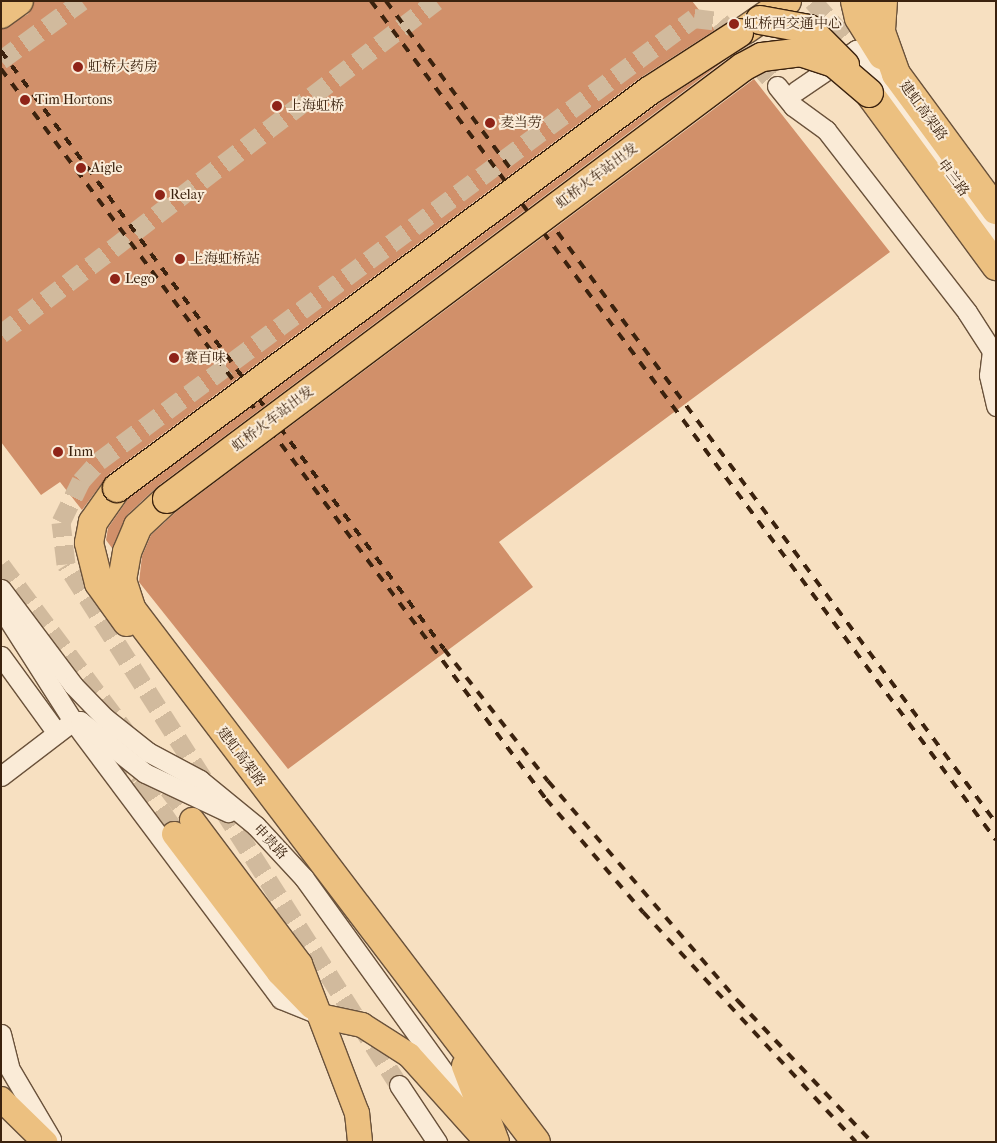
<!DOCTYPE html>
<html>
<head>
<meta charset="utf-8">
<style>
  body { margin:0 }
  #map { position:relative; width:997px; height:1143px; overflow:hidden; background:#f7e0c1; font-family:"IM FELL French Canon","Noto Serif SC",serif }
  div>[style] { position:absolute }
  .building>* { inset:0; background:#d1906a }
  .minor-tunnel>* { height:19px; margin-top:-9.5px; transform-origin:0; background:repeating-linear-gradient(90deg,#d1ba9d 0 19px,transparent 0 28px) }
  .major-tunnel>* { height:24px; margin-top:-12px; transform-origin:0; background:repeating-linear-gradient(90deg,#d1ba9d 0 24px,transparent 0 36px) }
  .roads { filter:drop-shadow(1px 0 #6a523b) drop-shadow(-1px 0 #6a523b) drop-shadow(0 1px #6a523b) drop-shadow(0 -1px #6a523b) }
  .minor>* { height:19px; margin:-9.5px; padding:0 9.5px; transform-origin:9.5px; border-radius:9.5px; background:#faebd7 }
  .major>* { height:24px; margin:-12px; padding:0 12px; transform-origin:12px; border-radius:12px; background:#ecc080 }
  .highway>* { height:28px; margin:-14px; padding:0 14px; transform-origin:14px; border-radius:14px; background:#ecc080 }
  .rail>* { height:4px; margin-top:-2px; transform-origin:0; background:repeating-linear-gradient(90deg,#3b220e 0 9px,transparent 0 18px) }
  .bridges { filter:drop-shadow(1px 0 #3b220e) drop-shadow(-1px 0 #3b220e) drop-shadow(0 1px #3b220e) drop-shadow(0 -1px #3b220e) }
  .highway-bridge>* { height:28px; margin:-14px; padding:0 14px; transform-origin:14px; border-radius:14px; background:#ecc080 }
  .dots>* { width:14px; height:14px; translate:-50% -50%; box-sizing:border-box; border:2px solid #faebd7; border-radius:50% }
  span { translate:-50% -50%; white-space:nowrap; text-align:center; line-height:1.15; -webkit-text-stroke:4px #faebd7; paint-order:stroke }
  .poi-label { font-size:14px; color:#3b220e }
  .left { translate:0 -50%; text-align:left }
  .street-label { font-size:14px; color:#3b220e }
  .frame { position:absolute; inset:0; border:2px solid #3b220e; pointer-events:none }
</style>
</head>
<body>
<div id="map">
  <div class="building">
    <div style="clip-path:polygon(34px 1px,692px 1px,715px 30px,640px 78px,108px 475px,82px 510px,60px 482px,41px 495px,1px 442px,1px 29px,28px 14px)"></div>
    <div style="clip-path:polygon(728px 58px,158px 486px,127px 515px,112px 548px,106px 540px,108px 528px,128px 499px,658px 104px)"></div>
    <div style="clip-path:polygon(754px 79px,890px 252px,499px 542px,533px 587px,288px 769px,139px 582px,142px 556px,151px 535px,177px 511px)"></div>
  </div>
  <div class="minor-tunnel">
    <div style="left:813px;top:1px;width:65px;rotate:48.7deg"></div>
    <div style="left:1px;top:60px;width:100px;rotate:-36.1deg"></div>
    <div style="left:1px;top:334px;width:548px;rotate:-37.43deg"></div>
    <div style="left:1px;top:565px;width:319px;rotate:53.2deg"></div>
    <div style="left:116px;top:756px;width:31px;rotate:50deg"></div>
    <div style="left:399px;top:1085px;width:618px;rotate:-122.58deg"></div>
    <div style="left:66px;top:564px;width:42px;rotate:-96.8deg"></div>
    <div style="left:61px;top:522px;width:46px;rotate:-64deg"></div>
    <div style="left:81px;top:481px;width:27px;rotate:-48deg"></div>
    <div style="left:99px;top:461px;width:742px;rotate:-36.67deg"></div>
    <div style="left:694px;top:18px;width:26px;rotate:7deg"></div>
    <div style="left:720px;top:21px;width:86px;rotate:48.8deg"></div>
  </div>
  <div class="major-tunnel">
    <div style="left:117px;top:751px;width:101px;rotate:55.5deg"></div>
  </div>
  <div class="roads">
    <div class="minor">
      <div style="left:777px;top:86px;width:26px;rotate:51deg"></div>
      <div style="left:793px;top:106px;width:41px;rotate:36deg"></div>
      <div style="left:826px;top:130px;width:230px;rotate:52.2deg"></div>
      <div style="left:967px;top:312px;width:46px;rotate:57.3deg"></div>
      <div style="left:992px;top:351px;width:24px;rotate:97deg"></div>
      <div style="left:989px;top:375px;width:32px;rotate:77deg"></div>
      <div style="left:796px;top:91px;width:73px;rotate:-34.3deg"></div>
      <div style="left:856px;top:50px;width:232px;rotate:52.9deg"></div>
      <div style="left:1px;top:589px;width:120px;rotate:53.1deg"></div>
      <div style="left:73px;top:685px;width:46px;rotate:45.9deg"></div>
      <div style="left:105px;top:718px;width:55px;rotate:38.3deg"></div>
      <div style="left:148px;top:752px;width:59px;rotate:28.3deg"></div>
      <div style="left:200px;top:780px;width:72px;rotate:39.4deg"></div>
      <div style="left:256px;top:826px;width:71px;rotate:47.3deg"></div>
      <div style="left:304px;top:878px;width:291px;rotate:54.2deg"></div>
      <div style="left:1px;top:608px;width:134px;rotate:57.5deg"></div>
      <div style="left:73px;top:721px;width:347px;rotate:53.2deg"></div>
      <div style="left:281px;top:999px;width:37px;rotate:22deg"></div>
      <div style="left:1px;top:656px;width:95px;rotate:54deg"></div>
      <div style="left:1px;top:776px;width:91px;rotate:-37.4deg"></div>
      <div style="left:73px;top:721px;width:7px"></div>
      <div style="left:80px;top:721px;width:83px;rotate:38.7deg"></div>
      <div style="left:145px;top:773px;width:92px;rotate:25.2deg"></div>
      <div style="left:1px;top:1034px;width:33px;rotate:76deg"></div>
      <div style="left:1px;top:1054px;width:99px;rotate:59.5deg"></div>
      <div style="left:399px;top:1085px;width:69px;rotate:56.3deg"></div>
    </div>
    <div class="major">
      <div style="left:192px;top:820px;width:180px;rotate:53.1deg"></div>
      <div style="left:300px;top:964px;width:160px;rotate:69.1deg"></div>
      <div style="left:357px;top:1113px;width:29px;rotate:84deg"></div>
      <div style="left:174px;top:834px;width:174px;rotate:52.9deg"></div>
      <div style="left:279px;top:973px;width:47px;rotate:45.9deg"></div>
      <div style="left:320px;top:1016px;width:43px;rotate:12.1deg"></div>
      <div style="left:362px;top:1025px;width:56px;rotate:32.6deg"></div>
      <div style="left:409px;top:1055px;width:117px;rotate:48.1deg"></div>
      <div style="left:1px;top:1099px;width:62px;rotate:44.3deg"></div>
    </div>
    <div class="highway">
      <div style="left:855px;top:1px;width:17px;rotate:77deg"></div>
      <div style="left:859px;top:18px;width:44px;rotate:58.1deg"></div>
      <div style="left:883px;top:1px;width:31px;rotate:94deg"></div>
      <div style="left:881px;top:32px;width:45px;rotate:70.3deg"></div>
      <div style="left:896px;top:74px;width:169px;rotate:53.7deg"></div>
      <div style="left:1px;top:14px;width:22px;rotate:-36deg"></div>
      <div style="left:745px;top:30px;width:51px;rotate:-34.6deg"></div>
      <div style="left:869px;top:93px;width:215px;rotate:53.7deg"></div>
      <div style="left:117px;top:488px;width:42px;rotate:125.2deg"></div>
      <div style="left:93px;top:522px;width:21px;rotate:101deg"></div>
      <div style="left:89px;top:543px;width:41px;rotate:76deg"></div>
      <div style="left:99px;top:583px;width:48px;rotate:54.3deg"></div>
      <div style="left:167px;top:499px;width:40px;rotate:137deg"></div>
      <div style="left:138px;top:526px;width:28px;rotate:113deg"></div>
      <div style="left:127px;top:552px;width:28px;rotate:100deg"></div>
      <div style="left:122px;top:580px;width:32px;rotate:72deg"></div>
      <div style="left:132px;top:610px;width:668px;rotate:52.79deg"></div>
      <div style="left:466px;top:1066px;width:81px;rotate:69.1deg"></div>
    </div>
  </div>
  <div class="rail">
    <div style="left:371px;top:1px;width:1046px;rotate:53.32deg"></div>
    <div style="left:386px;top:1px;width:1024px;rotate:53.42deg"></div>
    <div style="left:1px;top:51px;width:744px;rotate:53.47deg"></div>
    <div style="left:444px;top:649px;width:168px;rotate:51.8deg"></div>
    <div style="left:548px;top:781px;width:291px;rotate:49.2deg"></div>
    <div style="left:738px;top:1001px;width:195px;rotate:46.5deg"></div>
    <div style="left:1px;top:69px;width:911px;rotate:53.26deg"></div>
    <div style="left:546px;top:799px;width:149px;rotate:49.4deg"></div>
    <div style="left:643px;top:912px;width:313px;rotate:47.2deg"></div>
  </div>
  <div class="bridges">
    <div class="highway-bridge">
      <div style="left:760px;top:20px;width:50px;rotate:10.4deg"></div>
      <div style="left:809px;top:29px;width:51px;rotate:45deg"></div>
      <div style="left:117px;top:488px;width:664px;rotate:-36.73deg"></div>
      <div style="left:649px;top:91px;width:107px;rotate:-32.8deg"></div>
      <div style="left:167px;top:499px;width:720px;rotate:-36.87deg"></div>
      <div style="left:743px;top:67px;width:21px;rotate:-28deg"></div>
      <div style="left:762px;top:57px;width:38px;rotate:-7deg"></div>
      <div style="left:800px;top:52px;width:36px;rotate:18deg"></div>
      <div style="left:834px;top:63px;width:46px;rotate:40.6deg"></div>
    </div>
  </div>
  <div class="dots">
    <div style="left:734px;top:24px;background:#8f2418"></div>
    <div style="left:78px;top:67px;background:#8f2418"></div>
    <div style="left:25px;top:100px;background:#8f2418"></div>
    <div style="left:277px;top:106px;background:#8f2418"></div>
    <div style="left:490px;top:123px;background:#8f2418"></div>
    <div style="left:81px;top:168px;background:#8f2418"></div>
    <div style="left:160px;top:195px;background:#8f2418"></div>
    <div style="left:180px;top:259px;background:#8f2418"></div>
    <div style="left:115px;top:279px;background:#8f2418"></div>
    <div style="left:174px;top:358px;background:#8f2418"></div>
    <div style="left:58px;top:452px;background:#8f2418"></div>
  </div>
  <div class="poi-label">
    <span class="left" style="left:744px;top:24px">虹桥西交通中心</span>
    <span class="left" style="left:88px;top:67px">虹桥大药房</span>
    <span class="left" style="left:35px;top:100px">Tim Hortons</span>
    <span class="left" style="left:288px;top:106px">上海虹桥</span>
    <span class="left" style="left:500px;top:123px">麦当劳</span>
    <span class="left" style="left:91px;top:168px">Aigle</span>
    <span class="left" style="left:170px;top:195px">Relay</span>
    <span class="left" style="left:190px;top:259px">上海虹桥站</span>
    <span class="left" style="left:125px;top:279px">Lego</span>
    <span class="left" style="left:184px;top:358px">赛百味</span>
    <span class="left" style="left:68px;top:452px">Inm</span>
  </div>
  <div class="street-label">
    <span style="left:923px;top:111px;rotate:54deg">建虹高架路</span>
    <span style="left:597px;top:176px;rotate:-37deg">虹桥火车站出发</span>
    <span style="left:953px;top:178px;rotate:53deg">申兰路</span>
    <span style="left:273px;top:419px;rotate:-37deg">虹桥火车站出发</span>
    <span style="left:241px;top:757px;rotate:53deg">建虹高架路</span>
    <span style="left:270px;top:842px;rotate:47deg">申贵路</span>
  </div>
  <div class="frame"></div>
</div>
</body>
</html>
